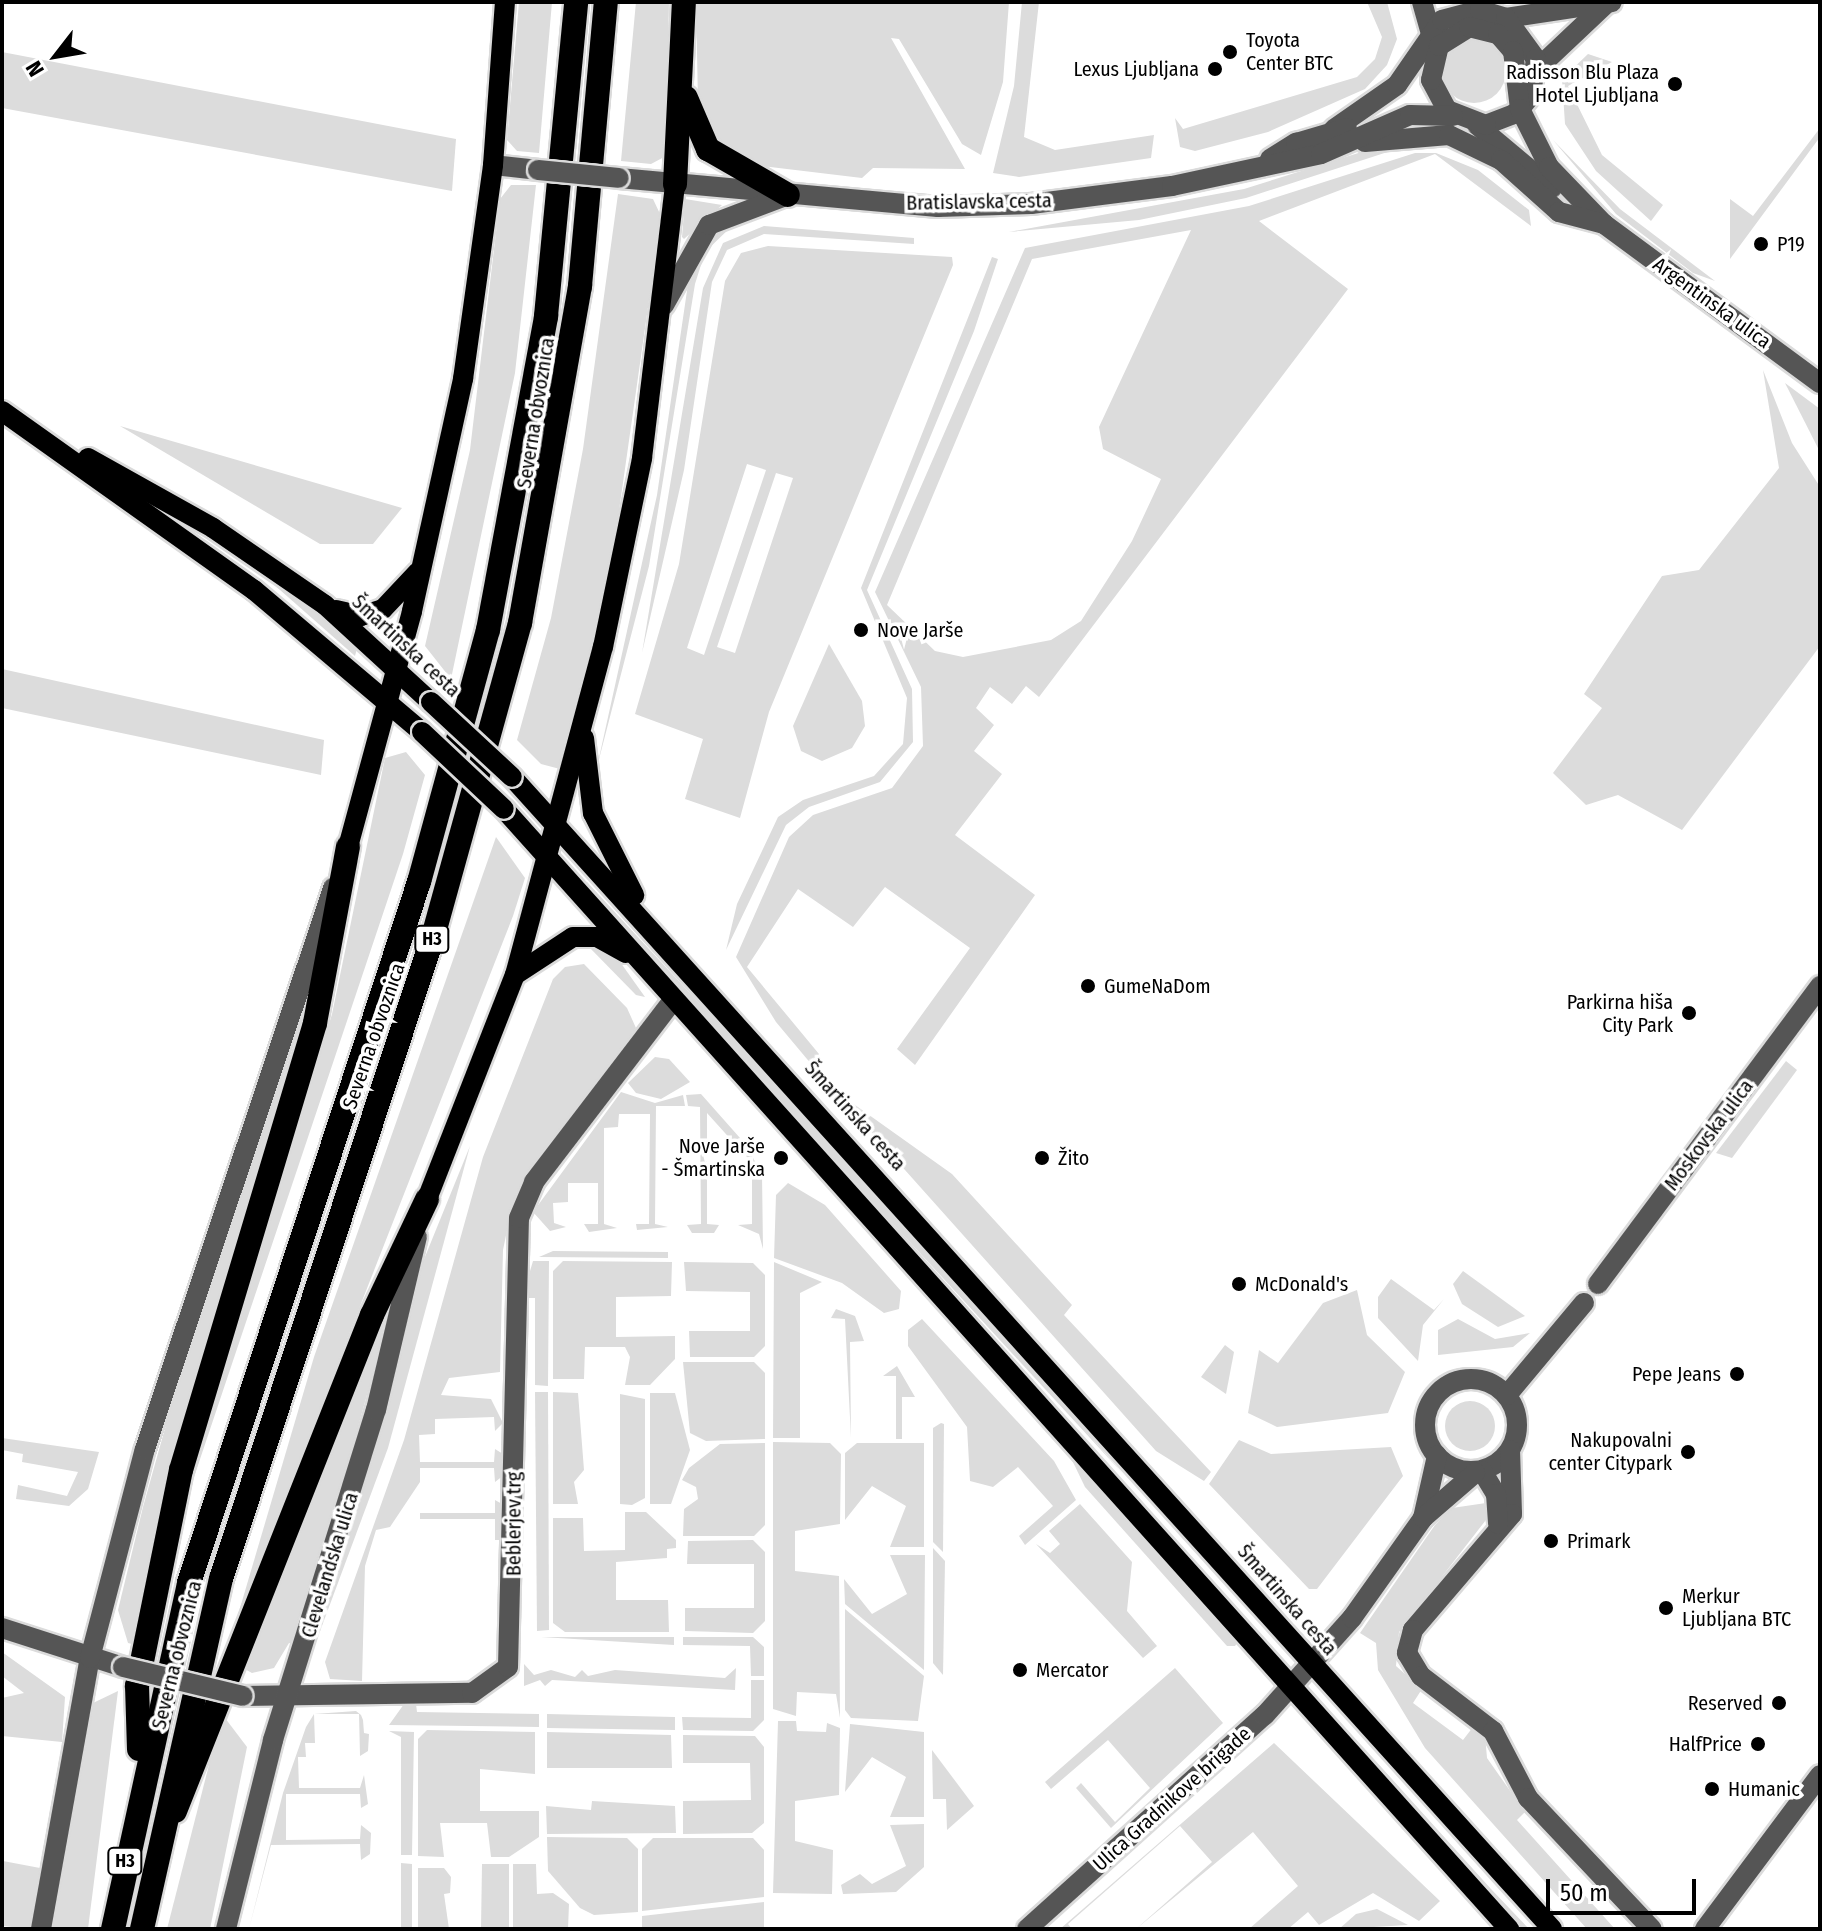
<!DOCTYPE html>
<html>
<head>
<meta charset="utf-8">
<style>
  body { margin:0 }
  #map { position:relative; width:1822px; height:1931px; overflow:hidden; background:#fff; font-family:"Fira Sans Condensed",sans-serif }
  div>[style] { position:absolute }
  .green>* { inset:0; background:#dcdcdc }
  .round { border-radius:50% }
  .roads { filter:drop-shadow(2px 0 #dbdbdb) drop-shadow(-2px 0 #dbdbdb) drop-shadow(0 2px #dbdbdb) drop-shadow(0 -2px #dbdbdb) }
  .minor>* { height:20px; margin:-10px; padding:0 10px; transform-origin:10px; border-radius:10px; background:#555 }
  .minor>.ring { margin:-10px; padding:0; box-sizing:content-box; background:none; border:20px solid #555; border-radius:50% }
  .major>* { height:20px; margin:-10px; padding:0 10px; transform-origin:10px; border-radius:10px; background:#000 }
  .highway>* { height:24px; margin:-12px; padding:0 12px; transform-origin:12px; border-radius:12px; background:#000 }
  .bridges { filter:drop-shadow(2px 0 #dbdbdb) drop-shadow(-2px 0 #dbdbdb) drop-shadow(0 2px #dbdbdb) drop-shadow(0 -2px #dbdbdb) }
  .minor-bridge>* { height:20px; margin:-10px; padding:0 10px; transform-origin:10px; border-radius:10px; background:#555 }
  .major-bridge>* { height:20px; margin:-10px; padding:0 10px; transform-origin:10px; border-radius:10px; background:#000 }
  .dots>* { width:22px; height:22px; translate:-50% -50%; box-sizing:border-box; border:4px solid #fff; border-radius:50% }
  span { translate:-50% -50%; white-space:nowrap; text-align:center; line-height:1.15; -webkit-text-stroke:7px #fff; paint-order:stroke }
  .shield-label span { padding:2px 6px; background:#fff; border:2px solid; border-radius:6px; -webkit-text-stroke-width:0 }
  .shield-label { font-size:18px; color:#000; font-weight:700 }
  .poi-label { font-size:20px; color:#000 }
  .left { translate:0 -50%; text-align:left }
  .right { translate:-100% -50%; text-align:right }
  .street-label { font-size:20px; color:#000 }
  .frame { position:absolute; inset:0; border:4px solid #000; pointer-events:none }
  .north { position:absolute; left:16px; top:16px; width:80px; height:80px; -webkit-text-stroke:6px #fff; paint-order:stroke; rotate:239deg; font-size:22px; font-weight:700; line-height:32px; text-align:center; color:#000 }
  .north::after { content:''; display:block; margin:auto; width:28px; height:36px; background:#000; clip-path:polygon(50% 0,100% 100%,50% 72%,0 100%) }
  .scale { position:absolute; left:1546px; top:1879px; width:150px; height:36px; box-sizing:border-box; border:4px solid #000; border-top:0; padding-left:10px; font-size:24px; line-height:28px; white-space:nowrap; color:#000; -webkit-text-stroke:6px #fff; paint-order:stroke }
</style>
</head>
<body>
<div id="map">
  <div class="green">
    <div style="clip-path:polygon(519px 2px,552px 2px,539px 153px,517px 151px,507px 140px)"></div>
    <div style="clip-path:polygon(636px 2px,669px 2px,666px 156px,651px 164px,621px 161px)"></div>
    <div style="clip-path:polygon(696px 2px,1009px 2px,1003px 82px,981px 155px,962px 144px,899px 39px,891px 38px,965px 169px,873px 168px,862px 178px,746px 164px,716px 141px,698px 103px)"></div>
    <div style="clip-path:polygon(1022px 2px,1039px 2px,1024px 137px,1055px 150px,1154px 135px,1151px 158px,1019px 177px,993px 173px,1014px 86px)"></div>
    <div style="clip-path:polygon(1367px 2px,1387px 2px,1397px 39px,1387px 65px,1365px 89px,1268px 132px,1195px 151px,1180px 147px,1175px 118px,1183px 129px,1357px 77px,1375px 59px,1382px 37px)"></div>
    <div class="round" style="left:1442px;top:39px;width:64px;height:64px"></div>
    <div style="clip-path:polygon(2px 52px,456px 139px,452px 191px,2px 108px)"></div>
    <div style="clip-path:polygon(1588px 54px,1612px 62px,1568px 86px,1602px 155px,1663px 205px,1651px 221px,1596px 171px,1565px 124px,1562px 79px)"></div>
    <div style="clip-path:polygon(1820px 128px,1820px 137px,1730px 259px,1730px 199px,1753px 216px)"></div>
    <div style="clip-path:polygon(1553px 140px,1620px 209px,1715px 281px,1693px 273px,1616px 214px)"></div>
    <div style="clip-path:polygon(1387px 144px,1406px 146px,1246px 198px,1139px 220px,1009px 232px,1244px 189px)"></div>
    <div style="clip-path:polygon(evenodd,1415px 153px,1436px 153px,1478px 170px,1529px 210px,1531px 226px,1435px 154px,1259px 221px,1348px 289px,1039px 697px,1026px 686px,1012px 704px,990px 687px,976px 708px,994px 725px,974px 751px,1002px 774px,955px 835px,1035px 895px,915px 1065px,897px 1049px,970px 948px,885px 887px,853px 927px,798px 889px,747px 967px,819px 1054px,812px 1065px,841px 1095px,952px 1174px,1072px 1305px,1064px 1315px,1211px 1472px,1204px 1481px,1156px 1451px,838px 1095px,812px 1065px,776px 1022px,736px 957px,789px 837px,813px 815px,892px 788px,923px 746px,921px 687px,875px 592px,1025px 248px,1249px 206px,1415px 153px,1191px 230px,1099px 427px,1103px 449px,1161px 479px,1132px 541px,1081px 621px,1051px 640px,963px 657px,935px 651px,887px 605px,1032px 259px,1191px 230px)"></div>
    <div style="clip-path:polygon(511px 185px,536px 185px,515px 373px,451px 679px,425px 646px,470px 450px,500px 199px)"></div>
    <div style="clip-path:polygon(618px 194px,653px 199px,661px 216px,608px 588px,560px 769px,541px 764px,517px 740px,551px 618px,583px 449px)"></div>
    <div style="clip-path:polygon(685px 199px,722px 205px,684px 239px,682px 237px)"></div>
    <div style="clip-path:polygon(732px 226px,705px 252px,695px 284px,649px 566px,597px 767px,657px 495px,688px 284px,711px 234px)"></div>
    <div style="clip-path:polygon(764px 226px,914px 238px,914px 244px,764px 234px,727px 250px,712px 282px,684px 470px,642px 653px,703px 288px,723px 243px)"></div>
    <div style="clip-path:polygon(evenodd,768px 246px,952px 257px,953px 265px,769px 712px,740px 818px,685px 799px,703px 739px,635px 714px,679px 564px,725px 281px,741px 253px,768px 246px,747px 464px,766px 470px,704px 655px,687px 648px,747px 464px,768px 246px,776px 473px,793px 478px,735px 653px,717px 647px,776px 473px)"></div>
    <div style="clip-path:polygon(992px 257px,998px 259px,974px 331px,867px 590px,912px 689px,913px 742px,880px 782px,809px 807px,786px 825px,726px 950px,737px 904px,778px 817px,803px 800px,874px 776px,903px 744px,907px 698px,861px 588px)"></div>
    <div style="clip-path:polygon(1763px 370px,1792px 443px,1820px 487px,1820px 646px,1682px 830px,1618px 795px,1586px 805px,1553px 773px,1602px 708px,1584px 694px,1662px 576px,1699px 570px,1779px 468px)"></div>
    <div style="clip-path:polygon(1785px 383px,1820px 409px,1820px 452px)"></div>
    <div style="clip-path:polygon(120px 426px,402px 508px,373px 544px,320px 544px)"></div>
    <div style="clip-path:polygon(265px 572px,359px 641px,355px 656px,263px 575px)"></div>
    <div style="clip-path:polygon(829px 644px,862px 701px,865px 726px,852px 748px,822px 761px,801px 751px,793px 726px)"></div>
    <div style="clip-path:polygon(2px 669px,324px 740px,321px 775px,2px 708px)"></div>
    <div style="clip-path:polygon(406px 752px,425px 775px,403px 854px,189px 1492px,332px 1014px,385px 758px)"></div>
    <div style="clip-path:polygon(496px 837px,525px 878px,513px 916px,235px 1625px,314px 1357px)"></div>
    <div style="clip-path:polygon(587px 882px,927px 1249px,1124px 1475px,586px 890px)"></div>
    <div style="clip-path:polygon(588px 946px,618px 959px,645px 997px,636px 995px)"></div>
    <div style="clip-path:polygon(584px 964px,627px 1008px,636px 1028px,513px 1201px,503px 1250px,500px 1372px,449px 1378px,441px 1395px,491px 1399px,503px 1423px,495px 1431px,494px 1417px,435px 1419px,435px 1434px,419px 1435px,420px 1462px,494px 1462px,495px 1449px,503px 1454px,504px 1475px,495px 1482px,494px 1468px,420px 1468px,420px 1482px,390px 1527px,376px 1530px,365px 1566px,362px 1681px,330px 1679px,325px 1662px,404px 1440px,483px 1157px,553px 979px,565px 967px)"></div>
    <div style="clip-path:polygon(295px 1042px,136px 1645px,128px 1643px,118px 1610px,143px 1507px,193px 1328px)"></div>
    <div style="clip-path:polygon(655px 1057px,669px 1059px,690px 1082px,661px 1099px,636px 1093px,628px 1083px)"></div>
    <div style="clip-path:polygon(1786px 1061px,1797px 1070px,1732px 1158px,1716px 1153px)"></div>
    <div style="clip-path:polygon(621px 1092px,655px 1103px,683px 1095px,685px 1106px,656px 1106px,655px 1224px,668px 1227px,637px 1230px,636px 1224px,649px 1224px,650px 1114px,619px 1114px,618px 1127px,604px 1128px,604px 1224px,617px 1228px,589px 1232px,584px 1224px,598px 1224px,598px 1183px,568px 1183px,568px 1202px,553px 1203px,554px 1223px,566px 1227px,550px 1231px,533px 1212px)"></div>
    <div style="clip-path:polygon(701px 1094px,740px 1138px,734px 1143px,707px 1113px,707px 1224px,719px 1225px,714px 1233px,692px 1233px,687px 1225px,701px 1224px,700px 1107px,688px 1106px,686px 1095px)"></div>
    <div style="clip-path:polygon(743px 1140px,762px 1174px,763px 1249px,759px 1234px,738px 1225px,752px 1224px,752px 1163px,736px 1145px)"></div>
    <div style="clip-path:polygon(470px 1146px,388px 1448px,319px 1634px,418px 1274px)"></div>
    <div style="clip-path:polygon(788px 1183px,825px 1205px,901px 1291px,899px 1309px,884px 1313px,842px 1283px,774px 1258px,776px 1195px)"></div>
    <div style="clip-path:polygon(553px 1251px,668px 1252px,668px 1258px,539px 1257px)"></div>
    <div style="clip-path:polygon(533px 1261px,549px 1261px,548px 1386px,535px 1385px,535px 1298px,522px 1298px)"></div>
    <div style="clip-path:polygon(563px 1261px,672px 1262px,671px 1296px,616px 1297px,616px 1337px,675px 1336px,675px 1359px,650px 1385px,625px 1385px,630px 1357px,625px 1347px,585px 1347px,584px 1379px,553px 1379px,553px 1271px)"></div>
    <div style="clip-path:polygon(684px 1262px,753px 1263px,765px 1275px,765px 1346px,754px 1357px,690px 1357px,689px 1331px,750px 1331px,750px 1292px,686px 1291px)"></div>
    <div style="clip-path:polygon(774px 1262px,822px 1282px,800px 1293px,800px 1438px,773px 1438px)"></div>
    <div style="clip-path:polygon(1463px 1271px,1525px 1316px,1498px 1327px,1462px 1304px,1453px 1284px)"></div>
    <div style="clip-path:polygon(1391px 1279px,1434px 1310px,1444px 1299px,1423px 1325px,1418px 1361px,1378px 1318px,1378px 1297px)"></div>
    <div style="clip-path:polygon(1357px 1290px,1367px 1335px,1405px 1372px,1388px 1413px,1277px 1427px,1248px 1413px,1259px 1350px,1278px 1363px,1323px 1303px)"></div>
    <div style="clip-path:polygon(836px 1309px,855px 1316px,864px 1341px,850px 1342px,851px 1438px,845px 1319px,831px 1318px)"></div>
    <div style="clip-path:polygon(922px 1319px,1054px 1461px,1076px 1500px,1025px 1545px,1019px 1536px,1053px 1506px,1018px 1467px,993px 1487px,970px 1481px,967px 1427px,908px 1346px,908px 1330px)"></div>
    <div style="clip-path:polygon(1458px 1319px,1495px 1339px,1530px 1333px,1513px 1347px,1438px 1355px,1438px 1330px)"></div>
    <div style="clip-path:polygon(380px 1326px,386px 1328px,296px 1645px,289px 1643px,274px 1668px,252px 1673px,241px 1667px)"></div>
    <div style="clip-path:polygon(1225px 1345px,1234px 1352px,1226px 1394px,1201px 1377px)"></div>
    <div style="clip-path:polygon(683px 1362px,754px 1362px,765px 1373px,765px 1439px,706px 1441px,690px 1433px)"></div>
    <div style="clip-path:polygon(897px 1366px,915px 1397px,902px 1397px,902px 1439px,896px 1439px,896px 1376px,883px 1376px)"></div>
    <div style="clip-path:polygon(535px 1392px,548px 1392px,549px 1630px,537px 1631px)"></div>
    <div style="clip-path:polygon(553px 1392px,578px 1393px,584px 1470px,574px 1482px,578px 1504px,553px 1504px)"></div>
    <div style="clip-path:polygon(650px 1393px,675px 1393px,690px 1450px,671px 1504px,650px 1504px)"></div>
    <div style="clip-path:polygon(620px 1394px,645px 1399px,645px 1498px,632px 1505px,620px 1504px)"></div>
    <div class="round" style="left:1445px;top:1401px;width:50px;height:50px"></div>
    <div style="clip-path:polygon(941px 1423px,944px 1424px,943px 1552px,933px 1542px,933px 1428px)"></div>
    <div style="clip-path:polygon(2px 1438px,99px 1452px,88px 1489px,69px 1506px,16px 1499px,18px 1485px,67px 1496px,78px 1472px,22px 1462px,23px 1454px,2px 1450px)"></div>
    <div style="clip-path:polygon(1239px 1440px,1271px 1454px,1391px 1447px,1403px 1476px,1317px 1589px,1309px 1589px,1209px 1484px)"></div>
    <div style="clip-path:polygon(773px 1442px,830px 1443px,841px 1454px,840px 1524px,795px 1531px,795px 1571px,839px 1576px,840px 1718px,836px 1694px,797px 1692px,796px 1716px,773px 1709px)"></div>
    <div style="clip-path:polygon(765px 1443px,765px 1525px,754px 1536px,683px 1536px,684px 1509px,698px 1499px,696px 1487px,682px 1480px,689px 1468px,720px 1444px)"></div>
    <div style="clip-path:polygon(857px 1443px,924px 1443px,924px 1547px,890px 1547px,906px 1506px,872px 1486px,845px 1520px,845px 1453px)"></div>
    <div style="clip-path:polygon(1071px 1458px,1237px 1643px,1235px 1646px,1227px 1646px,1085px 1487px)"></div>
    <div style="clip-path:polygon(495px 1500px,502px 1504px,504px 1540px,495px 1540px,495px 1519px,420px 1519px,420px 1513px,495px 1513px)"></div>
    <div style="clip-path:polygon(1486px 1503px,1489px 1516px,1399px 1632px,1396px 1666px,1422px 1689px,1413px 1703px,1463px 1740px,1473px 1727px,1485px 1735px,1487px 1758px,1525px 1812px,1517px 1820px,1615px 1929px,1587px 1929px,1425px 1748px,1378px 1670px,1376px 1643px,1360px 1633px,1435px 1525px,1452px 1508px)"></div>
    <div style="clip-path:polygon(1080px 1504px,1132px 1562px,1127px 1611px,1157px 1646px,1143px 1658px,1036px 1544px,1050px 1553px,1060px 1544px,1049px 1531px)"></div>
    <div style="clip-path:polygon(625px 1512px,646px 1512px,676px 1540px,676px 1548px,667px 1549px,667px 1558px,616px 1562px,616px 1600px,668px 1600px,669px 1632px,565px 1632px,553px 1623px,553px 1518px,583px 1518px,584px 1551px,625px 1550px)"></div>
    <div style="clip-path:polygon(753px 1540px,765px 1552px,765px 1621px,753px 1633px,685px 1631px,685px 1608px,754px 1608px,754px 1564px,687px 1564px,688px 1541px)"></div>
    <div style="clip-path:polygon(933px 1548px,945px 1561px,943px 1675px,933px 1663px)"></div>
    <div style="clip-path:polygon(890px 1555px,925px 1555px,924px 1670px,845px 1604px,844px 1579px,872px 1614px,907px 1594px)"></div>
    <div style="clip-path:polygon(845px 1609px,924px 1676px,918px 1721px,851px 1718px,845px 1710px)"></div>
    <div style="clip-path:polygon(541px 1637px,674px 1637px,674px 1645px)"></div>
    <div style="clip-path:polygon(683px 1637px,753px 1637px,764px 1647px,764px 1676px,751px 1676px,750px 1646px,683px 1645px)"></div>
    <div style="clip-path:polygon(2px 1652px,65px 1697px,62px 1742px,2px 1736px,2px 1698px,24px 1693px,2px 1676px)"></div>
    <div style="clip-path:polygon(524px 1664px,534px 1675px,551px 1670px,575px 1677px,582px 1670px,588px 1676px,615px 1670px,725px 1678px,736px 1668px,735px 1690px,552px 1680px,545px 1686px,540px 1680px,524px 1686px)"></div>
    <div style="clip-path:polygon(1175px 1668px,1223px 1723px,1111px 1828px,1076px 1788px,1081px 1783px,1115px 1822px,1150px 1788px,1108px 1740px,1051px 1789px,1045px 1782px)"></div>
    <div style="clip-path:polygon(751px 1680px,764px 1680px,764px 1720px,753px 1731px,683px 1730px,682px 1717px,751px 1718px)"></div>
    <div style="clip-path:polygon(118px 1691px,88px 1929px,51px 1929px,93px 1703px)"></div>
    <div style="clip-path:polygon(404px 1704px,416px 1704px,417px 1712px,539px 1714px,539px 1727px,389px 1725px)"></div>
    <div style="clip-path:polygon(356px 1711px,361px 1715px,363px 1720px,364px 1733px,369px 1734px,368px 1751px,360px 1756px,359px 1714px,314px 1714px,315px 1743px,305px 1743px,306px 1757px,298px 1757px,299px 1788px,360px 1788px,364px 1775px,368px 1804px,361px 1808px,360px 1794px,286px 1794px,286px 1840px,360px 1839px,361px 1825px,371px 1833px,370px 1854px,361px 1860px,360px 1844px,271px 1845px,249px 1929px,283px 1793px,306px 1727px,314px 1714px)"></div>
    <div style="clip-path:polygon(222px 1714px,247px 1747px,210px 1929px,167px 1929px)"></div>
    <div style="clip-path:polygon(547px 1714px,675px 1717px,675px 1730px,547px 1728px)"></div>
    <div style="clip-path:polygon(778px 1721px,796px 1721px,797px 1731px,826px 1732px,827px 1723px,840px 1728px,839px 1795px,795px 1801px,795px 1841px,833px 1850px,832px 1894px,773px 1893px)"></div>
    <div style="clip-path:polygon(850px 1724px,924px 1732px,924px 1817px,890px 1817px,906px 1777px,872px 1757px,845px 1792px)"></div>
    <div style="clip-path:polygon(427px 1730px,535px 1732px,535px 1774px,480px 1769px,480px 1811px,539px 1811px,539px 1837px,509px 1857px,491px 1857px,487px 1823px,440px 1823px,444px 1857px,418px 1856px,418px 1739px)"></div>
    <div style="clip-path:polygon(389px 1731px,414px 1732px,412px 1855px,401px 1855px,401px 1737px)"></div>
    <div style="clip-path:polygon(547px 1732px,671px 1735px,672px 1768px,547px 1768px)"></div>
    <div style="clip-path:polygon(683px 1735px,755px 1736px,764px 1747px,764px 1823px,752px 1833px,683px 1834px,683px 1801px,751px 1800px,750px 1763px,683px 1763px)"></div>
    <div style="clip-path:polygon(1354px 1737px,1491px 1889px,1529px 1929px,1522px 1929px)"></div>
    <div style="clip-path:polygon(1274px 1743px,1440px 1901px,1419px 1921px,1373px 1893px,1319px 1925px,1308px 1912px,1288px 1929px,1249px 1929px,1298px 1886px,1253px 1832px,1136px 1929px,1212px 1862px,1180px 1826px,1068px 1924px,1072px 1929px,1060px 1929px)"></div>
    <div style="clip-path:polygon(932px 1750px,974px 1806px,947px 1830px,946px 1799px,933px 1799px)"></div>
    <div style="clip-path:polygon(592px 1801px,675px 1806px,676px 1833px,547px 1834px,546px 1806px,591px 1810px)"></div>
    <div style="clip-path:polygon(924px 1824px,924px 1867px,896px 1892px,843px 1894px,841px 1885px,860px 1874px,872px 1884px,906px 1866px,890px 1825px)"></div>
    <div style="clip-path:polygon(547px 1837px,627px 1838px,638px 1849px,638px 1912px,594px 1915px,580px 1908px,548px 1871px)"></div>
    <div style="clip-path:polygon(653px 1838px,753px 1838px,764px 1850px,764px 1897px,642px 1911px,642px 1849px)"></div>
    <div style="clip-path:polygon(2px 1850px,3px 1861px,40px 1868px,32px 1929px,2px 1926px)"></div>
    <div style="clip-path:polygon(401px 1863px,412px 1864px,412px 1929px,401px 1929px)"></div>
    <div style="clip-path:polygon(482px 1864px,509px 1864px,509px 1929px,481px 1929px)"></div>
    <div style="clip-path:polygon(513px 1864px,536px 1864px,537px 1894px,553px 1893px,569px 1904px,568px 1929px,513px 1929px)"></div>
    <div style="clip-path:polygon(418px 1868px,444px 1868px,451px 1877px,450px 1893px,444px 1894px,449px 1929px,418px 1929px)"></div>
    <div style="clip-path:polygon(764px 1902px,764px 1929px,642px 1929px,642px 1916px)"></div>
    <div style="clip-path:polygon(1377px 1909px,1408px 1925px,1339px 1929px,1356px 1914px)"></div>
  </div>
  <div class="roads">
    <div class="minor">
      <div style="left:1422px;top:2px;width:41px;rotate:74.2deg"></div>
      <div style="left:1506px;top:18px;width:107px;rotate:-8.6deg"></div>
      <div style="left:1537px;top:69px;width:95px;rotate:-43.3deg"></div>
      <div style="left:1477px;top:125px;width:98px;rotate:40deg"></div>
      <div style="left:1334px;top:129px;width:77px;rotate:-34.9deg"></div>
      <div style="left:1397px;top:85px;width:79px;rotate:-55.3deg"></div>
      <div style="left:1442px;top:20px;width:39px;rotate:-15deg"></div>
      <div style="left:1480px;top:10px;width:27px;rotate:17deg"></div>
      <div style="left:1506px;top:18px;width:51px;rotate:53.8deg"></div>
      <div style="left:1536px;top:59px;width:36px;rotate:98deg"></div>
      <div style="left:1531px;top:95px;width:18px;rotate:128deg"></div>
      <div style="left:1520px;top:109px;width:8px;rotate:140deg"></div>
      <div style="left:1514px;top:114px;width:30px;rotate:159deg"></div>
      <div style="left:1486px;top:125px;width:42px;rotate:-159deg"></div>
      <div style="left:1447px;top:110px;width:34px;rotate:-118deg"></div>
      <div style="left:1431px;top:80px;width:35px;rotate:-77deg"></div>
      <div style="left:1439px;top:46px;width:36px;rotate:-32deg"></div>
      <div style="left:1469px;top:27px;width:30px;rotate:14deg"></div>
      <div style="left:1498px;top:34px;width:23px;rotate:49deg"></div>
      <div style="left:1513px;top:51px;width:58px;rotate:83.1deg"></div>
      <div style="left:1520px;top:109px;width:65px;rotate:63.4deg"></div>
      <div style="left:1549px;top:167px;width:79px;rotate:46deg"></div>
      <div style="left:1604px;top:224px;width:268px;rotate:36.4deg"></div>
      <div style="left:1365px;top:142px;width:84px;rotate:-4.8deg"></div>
      <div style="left:1449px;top:135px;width:58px;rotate:25.7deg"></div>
      <div style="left:1501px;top:160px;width:78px;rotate:41.9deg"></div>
      <div style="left:1559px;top:212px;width:47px;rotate:14.9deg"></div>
      <div style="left:1270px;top:159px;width:31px;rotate:-32deg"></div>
      <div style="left:1296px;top:143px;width:53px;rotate:-16.4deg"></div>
      <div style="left:493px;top:165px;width:45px;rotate:6.3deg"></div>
      <div style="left:619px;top:178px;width:320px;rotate:5.2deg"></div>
      <div style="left:938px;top:207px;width:93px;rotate:-1.8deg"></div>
      <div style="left:1031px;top:204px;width:142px;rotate:-7.3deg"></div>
      <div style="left:1172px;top:186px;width:152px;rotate:-12.1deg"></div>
      <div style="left:1321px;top:154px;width:97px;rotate:-23.7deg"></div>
      <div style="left:1410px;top:115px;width:43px;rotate:1.3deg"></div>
      <div style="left:664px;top:305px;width:92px;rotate:-60.6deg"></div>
      <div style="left:709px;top:225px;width:85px;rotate:-20.8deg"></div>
      <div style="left:1598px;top:1284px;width:372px;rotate:-53.3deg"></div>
      <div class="ring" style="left:1425px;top:1379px;width:72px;height:72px"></div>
      <div style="left:1507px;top:1395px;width:120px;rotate:-50.1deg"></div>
      <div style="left:1510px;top:1450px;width:64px;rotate:88.2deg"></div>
      <div style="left:1512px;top:1514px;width:153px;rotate:130.5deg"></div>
      <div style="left:1413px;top:1630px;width:24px;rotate:105deg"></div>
      <div style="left:1407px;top:1653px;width:27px;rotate:59deg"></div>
      <div style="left:1421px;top:1676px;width:91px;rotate:37.4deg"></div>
      <div style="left:1493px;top:1731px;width:76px;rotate:62.4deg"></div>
      <div style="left:1528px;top:1798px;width:180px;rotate:46.6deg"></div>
      <div style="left:1482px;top:1471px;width:27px;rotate:59deg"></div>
      <div style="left:1496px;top:1494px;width:30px;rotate:86deg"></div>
      <div style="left:1423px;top:1518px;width:64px;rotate:-77.3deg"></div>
      <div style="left:2px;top:1628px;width:127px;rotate:17.9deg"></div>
      <div style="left:243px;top:1696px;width:229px;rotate:-0.8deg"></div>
      <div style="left:472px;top:1693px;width:44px;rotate:-35.8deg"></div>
      <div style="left:508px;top:1667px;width:449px;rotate:-88.6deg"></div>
      <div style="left:519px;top:1218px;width:39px;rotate:-67deg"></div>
      <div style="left:534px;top:1182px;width:230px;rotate:-52.6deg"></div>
      <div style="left:41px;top:1929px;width:275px;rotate:-79.8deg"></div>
      <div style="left:90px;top:1658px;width:216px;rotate:-75.3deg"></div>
      <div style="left:145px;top:1449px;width:592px;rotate:-71.47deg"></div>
      <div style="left:226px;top:1929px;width:195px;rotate:-76deg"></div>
      <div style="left:273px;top:1740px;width:346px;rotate:-72.7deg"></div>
      <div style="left:376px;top:1410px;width:178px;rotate:-76.7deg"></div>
      <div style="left:1027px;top:1929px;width:320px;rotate:-42deg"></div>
      <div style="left:1265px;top:1715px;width:130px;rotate:-48.1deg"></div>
      <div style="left:1352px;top:1618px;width:123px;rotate:-54.6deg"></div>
      <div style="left:1423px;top:1518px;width:69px;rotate:-40.9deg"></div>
      <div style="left:1705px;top:1929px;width:192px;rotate:-53.2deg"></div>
    </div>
    <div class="major">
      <div style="left:2px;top:411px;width:309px;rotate:35.4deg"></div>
      <div style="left:254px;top:590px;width:220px;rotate:40.2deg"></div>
      <div style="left:88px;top:458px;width:143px;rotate:29.2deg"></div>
      <div style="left:213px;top:528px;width:136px;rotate:34.5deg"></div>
      <div style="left:325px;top:605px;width:144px;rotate:42.5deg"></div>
      <div style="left:336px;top:610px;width:26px;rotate:13deg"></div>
      <div style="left:361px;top:616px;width:23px;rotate:-18deg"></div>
      <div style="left:383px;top:609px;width:51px;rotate:-46.6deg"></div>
      <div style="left:584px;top:738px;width:76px;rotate:83.2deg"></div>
      <div style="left:593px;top:813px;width:92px;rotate:63.4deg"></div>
      <div style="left:512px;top:777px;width:1552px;rotate:47.92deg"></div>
      <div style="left:504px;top:809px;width:1505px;rotate:48.1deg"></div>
      <div style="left:348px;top:847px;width:245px;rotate:-74.8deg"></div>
      <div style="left:412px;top:611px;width:238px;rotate:-77.6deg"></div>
      <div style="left:463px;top:379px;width:216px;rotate:-82deg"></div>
      <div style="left:493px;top:165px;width:163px;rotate:-85.8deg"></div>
      <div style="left:515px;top:975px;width:69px;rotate:-33.2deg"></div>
      <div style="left:573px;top:937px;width:24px"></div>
      <div style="left:597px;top:937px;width:33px;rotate:29deg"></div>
      <div style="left:427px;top:1199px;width:241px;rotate:-68.6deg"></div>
      <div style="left:515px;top:975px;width:340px;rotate:-75deg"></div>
      <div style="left:603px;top:647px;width:193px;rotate:-78.3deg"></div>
      <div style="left:642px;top:458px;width:276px;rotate:-83.1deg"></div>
    </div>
    <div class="highway">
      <div style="left:686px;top:98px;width:56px;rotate:66.7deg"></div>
      <div style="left:708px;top:149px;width:92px;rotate:29.9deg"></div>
      <div style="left:675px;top:184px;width:182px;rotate:-87.2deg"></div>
      <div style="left:139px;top:1749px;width:63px;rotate:-91.8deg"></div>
      <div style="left:137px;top:1686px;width:220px;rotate:-78.5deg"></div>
      <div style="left:181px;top:1470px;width:467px;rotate:-73.3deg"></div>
      <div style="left:315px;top:1023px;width:179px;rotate:-79.4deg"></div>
      <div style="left:175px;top:1811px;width:534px;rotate:-68.34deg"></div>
      <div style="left:372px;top:1315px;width:128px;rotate:-64.6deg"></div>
      <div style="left:113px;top:1929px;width:354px;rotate:-77.6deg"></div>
      <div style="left:189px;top:1583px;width:738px;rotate:-71.84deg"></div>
      <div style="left:419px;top:882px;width:261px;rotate:-74.7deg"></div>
      <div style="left:488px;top:630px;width:319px;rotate:-79.5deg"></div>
      <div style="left:546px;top:316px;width:315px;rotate:-84.5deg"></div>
      <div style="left:142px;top:1929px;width:359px;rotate:-77.3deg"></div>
      <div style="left:221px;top:1579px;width:680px;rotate:-71.75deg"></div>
      <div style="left:434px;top:933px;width:322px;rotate:-74.5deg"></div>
      <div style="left:520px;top:623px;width:342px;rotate:-79.9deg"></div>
      <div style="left:580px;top:286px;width:285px;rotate:-84.8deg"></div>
    </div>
  </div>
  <div class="bridges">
    <div class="minor-bridge">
      <div style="left:538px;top:170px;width:81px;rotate:5.6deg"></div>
      <div style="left:123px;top:1667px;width:123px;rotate:13.6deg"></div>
    </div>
    <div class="major-bridge">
      <div style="left:431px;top:702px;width:110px;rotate:42.8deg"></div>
      <div style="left:422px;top:732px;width:112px;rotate:43.2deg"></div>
    </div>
  </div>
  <div class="dots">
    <div style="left:1230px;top:52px;background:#000"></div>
    <div style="left:1215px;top:69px;background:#000"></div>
    <div style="left:1675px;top:84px;background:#000"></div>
    <div style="left:1761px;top:244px;background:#000"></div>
    <div style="left:861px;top:630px;background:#000"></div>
    <div style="left:1088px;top:986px;background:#000"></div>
    <div style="left:1689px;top:1013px;background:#000"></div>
    <div style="left:781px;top:1158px;background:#000"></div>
    <div style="left:1042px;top:1158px;background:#000"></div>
    <div style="left:1239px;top:1284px;background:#000"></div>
    <div style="left:1737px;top:1374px;background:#000"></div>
    <div style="left:1688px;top:1452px;background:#000"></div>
    <div style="left:1551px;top:1541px;background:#000"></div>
    <div style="left:1666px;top:1608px;background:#000"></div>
    <div style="left:1020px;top:1670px;background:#000"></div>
    <div style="left:1779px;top:1703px;background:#000"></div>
    <div style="left:1758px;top:1744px;background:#000"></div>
    <div style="left:1712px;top:1789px;background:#000"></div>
  </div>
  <div class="shield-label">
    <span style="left:432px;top:939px">H3</span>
    <span style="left:125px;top:1861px">H3</span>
  </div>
  <div class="poi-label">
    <span class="left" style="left:1246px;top:52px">Toyota<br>Center BTC</span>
    <span class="right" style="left:1199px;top:69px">Lexus Ljubljana</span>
    <span class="right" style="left:1659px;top:84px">Radisson Blu Plaza<br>Hotel Ljubljana</span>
    <span class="left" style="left:1777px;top:244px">P19</span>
    <span class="left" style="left:877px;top:630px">Nove Jarše</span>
    <span class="left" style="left:1104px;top:986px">GumeNaDom</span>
    <span class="right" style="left:1673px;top:1014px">Parkirna hiša<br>City Park</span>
    <span class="right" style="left:765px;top:1158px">Nove Jarše<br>- Šmartinska</span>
    <span class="left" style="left:1058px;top:1158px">Žito</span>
    <span class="left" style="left:1255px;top:1284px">McDonald's</span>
    <span class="right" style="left:1721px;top:1374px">Pepe Jeans</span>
    <span class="right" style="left:1672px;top:1452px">Nakupovalni<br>center Citypark</span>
    <span class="left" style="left:1567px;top:1541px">Primark</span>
    <span class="left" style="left:1682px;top:1608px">Merkur<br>Ljubljana BTC</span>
    <span class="left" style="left:1036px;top:1670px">Mercator</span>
    <span class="right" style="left:1763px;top:1703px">Reserved</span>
    <span class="right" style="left:1742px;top:1744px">HalfPrice</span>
    <span class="left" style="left:1728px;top:1789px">Humanic</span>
  </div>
  <div class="street-label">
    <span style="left:979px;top:202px;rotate:-1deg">Bratislavska cesta</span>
    <span style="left:1712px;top:303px;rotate:36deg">Argentinska ulica</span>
    <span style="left:536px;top:413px;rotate:-81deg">Severna obvoznica</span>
    <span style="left:406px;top:646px;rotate:43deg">Šmartinska cesta</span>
    <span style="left:374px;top:1036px;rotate:-71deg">Severna obvoznica</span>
    <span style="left:855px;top:1116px;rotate:48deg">Šmartinska cesta</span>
    <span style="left:1709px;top:1135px;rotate:-53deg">Moskovska ulica</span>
    <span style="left:514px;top:1524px;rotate:-90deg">Beblerjev trg</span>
    <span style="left:330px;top:1565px;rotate:-73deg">Clevelandska ulica</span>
    <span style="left:1287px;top:1600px;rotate:49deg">Šmartinska cesta</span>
    <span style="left:177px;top:1655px;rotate:-76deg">Severna obvoznica</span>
    <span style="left:1172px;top:1799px;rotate:-42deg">Ulica Gradnikove brigade</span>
  </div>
  <div class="frame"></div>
  <div class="north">N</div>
  <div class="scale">50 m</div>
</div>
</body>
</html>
